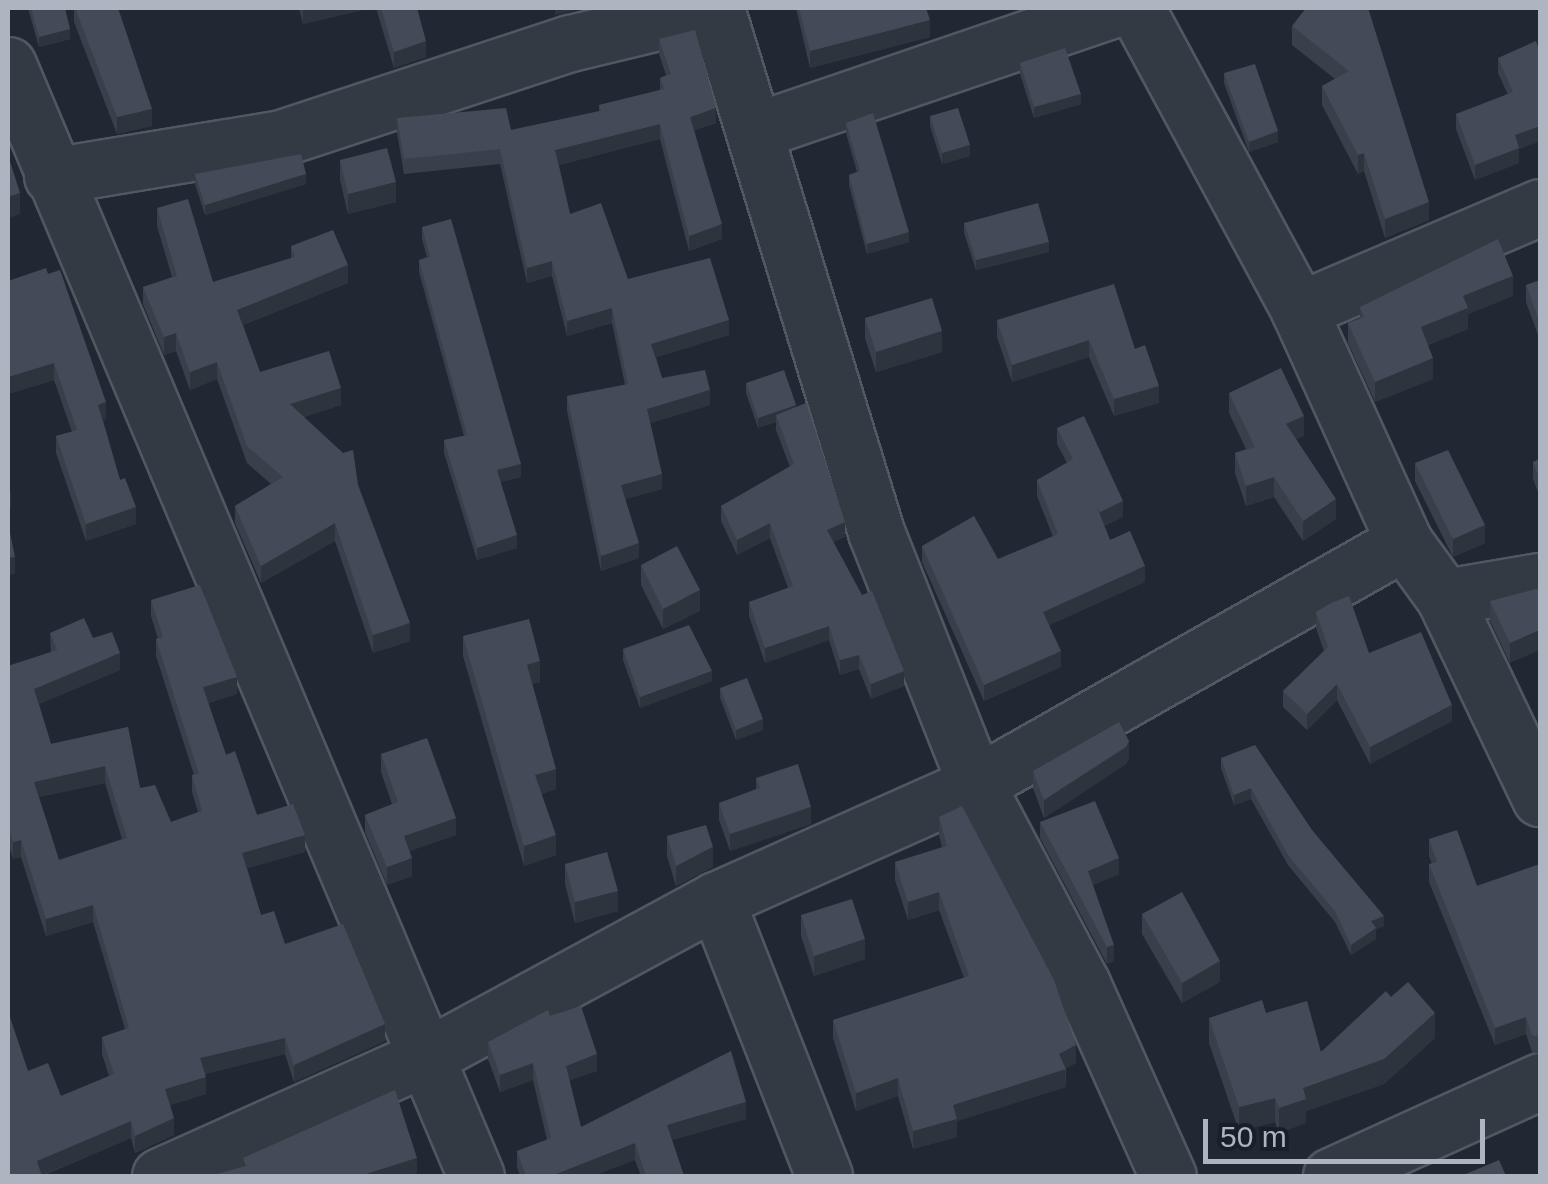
<!DOCTYPE html>
<html>
<head>
<meta charset="utf-8">
<style>
  body { margin:0 }
  #map { position:relative; width:1548px; height:1184px; overflow:hidden; background:#212833; font-family:Helvetica,sans-serif }
  div>[style] { position:absolute }
  .roads { filter:drop-shadow(2px 0 #515862) drop-shadow(-2px 0 #515862) drop-shadow(0 2px #515862) drop-shadow(0 -2px #515862) }
  .minor>* { height:55px; margin:-27.5px; padding:0 27.5px; transform-origin:27.5px; border-radius:27.5px; background:#343a44 }
  .wall>* { inset:0; background:#39404b }
  .shaded-wall>* { inset:0; background:#2e343d }
  .building>* { inset:0; background:#424b57 }
  span { translate:-50% -50%; white-space:nowrap; text-align:center; line-height:1.15; -webkit-text-stroke:8px #191f28; paint-order:stroke }
  .frame { position:absolute; inset:0; border:10px solid #aeb5c1; pointer-events:none }
  .scale { position:absolute; left:1203px; top:1119px; width:282px; height:45px; box-sizing:border-box; border:5px solid #aeb5c1; border-top:0; padding-left:12px; font-size:30px; line-height:35px; white-space:nowrap; color:#aeb5c1; -webkit-text-stroke:8px #191f28; paint-order:stroke }
</style>
</head>
<body>
<div id="map">
  <div class="roads">
    <div class="minor">
      <div style="left:716px;top:8px;width:548px;rotate:73.02deg"></div>
      <div style="left:876px;top:532px;width:271px;rotate:68.4deg"></div>
      <div style="left:976px;top:784px;width:226px;rotate:62.1deg"></div>
      <div style="left:1082px;top:984px;width:210px;rotate:65.9deg"></div>
      <div style="left:1136px;top:8px;width:343px;rotate:61.6deg"></div>
      <div style="left:1299px;top:310px;width:255px;rotate:65.6deg"></div>
      <div style="left:1404px;top:542px;width:68px;rotate:54deg"></div>
      <div style="left:1444px;top:597px;width:223px;rotate:64.5deg"></div>
      <div style="left:8px;top:65px;width:1206px;rotate:67.16deg"></div>
      <div style="left:755px;top:131px;width:381px;rotate:-18.8deg"></div>
      <div style="left:52px;top:176px;width:232px;rotate:-9.4deg"></div>
      <div style="left:281px;top:138px;width:304px;rotate:-18.2deg"></div>
      <div style="left:570px;top:43px;width:150px;rotate:-13.5deg"></div>
      <div style="left:1299px;top:310px;width:262px;rotate:-23.1deg"></div>
      <div style="left:1444px;top:597px;width:97px;rotate:-9.5deg"></div>
      <div style="left:716px;top:900px;width:296px;rotate:68.6deg"></div>
      <div style="left:160px;top:1176px;width:287px;rotate:-24.1deg"></div>
      <div style="left:422px;top:1059px;width:334px;rotate:-28.4deg"></div>
      <div style="left:716px;top:900px;width:285px;rotate:-24deg"></div>
      <div style="left:976px;top:784px;width:492px;rotate:-29.5deg"></div>
      <div style="left:1331px;top:1176px;width:230px;rotate:-24.4deg"></div>
    </div>
  </div>
  <div class="wall">
    <div style="clip-path:polygon(28px 8px,65px 8px,70px 39px,39px 47px)"></div>
    <div style="clip-path:polygon(74px 8px,152px 126px,117px 134px,74px 22px)"></div>
    <div style="clip-path:polygon(299px 8px,371px 8px,303px 24px)"></div>
    <div style="clip-path:polygon(376px 8px,417px 8px,426px 57px,394px 68px)"></div>
    <div style="clip-path:polygon(796px 8px,926px 8px,930px 37px,810px 68px)"></div>
    <div style="clip-path:polygon(1368px 8px,1429px 220px,1385px 238px,1364px 171px,1358px 174px,1322px 105px,1322px 86px,1335px 79px,1292px 45px,1292px 26px)"></div>
    <div style="clip-path:polygon(659px 39px,716px 123px,694px 130px,722px 239px,689px 251px,660px 139px,559px 165px,570px 214px,628px 279px,729px 335px,656px 357px,662px 378px,710px 405px,650px 423px,662px 489px,625px 499px,639px 558px,601px 571px,567px 411px,567px 396px,625px 385px,612px 323px,567px 336px,552px 276px,527px 283px,500px 164px,404px 174px,397px 133px,397px 118px,511px 130px,599px 111px,599px 105px,660px 90px,660px 78px,666px 75px,659px 54px)"></div>
    <div style="clip-path:polygon(1540px 52px,1540px 141px,1519px 149px,1519px 163px,1475px 180px,1456px 129px,1456px 114px,1508px 95px,1498px 73px,1498px 58px)"></div>
    <div style="clip-path:polygon(1020px 63px,1081px 104px,1034px 118px,1020px 74px)"></div>
    <div style="clip-path:polygon(1224px 73px,1278px 142px,1249px 152px,1224px 83px)"></div>
    <div style="clip-path:polygon(930px 116px,970px 156px,942px 164px,930px 126px)"></div>
    <div style="clip-path:polygon(846px 123px,909px 242px,867px 254px,849px 185px,849px 175px,857px 172px,846px 133px)"></div>
    <div style="clip-path:polygon(340px 160px,396px 202px,348px 214px,340px 180px)"></div>
    <div style="clip-path:polygon(195px 174px,306px 184px,205px 215px,195px 184px)"></div>
    <div style="clip-path:polygon(157px 208px,213px 282px,291px 258px,291px 246px,348px 283px,243px 325px,260px 372px,341px 405px,304px 417px,358px 485px,410px 641px,373px 653px,335px 541px,261px 583px,235px 523px,235px 506px,271px 484px,247px 463px,217px 379px,190px 390px,176px 351px,164px 355px,143px 304px,143px 287px,172px 277px,157px 226px)"></div>
    <div style="clip-path:polygon(964px 223px,1049px 252px,976px 270px,964px 233px)"></div>
    <div style="clip-path:polygon(422px 227px,521px 477px,500px 482px,517px 548px,477px 560px,444px 453px,444px 440px,464px 436px,419px 272px,419px 260px,427px 257px,422px 239px)"></div>
    <div style="clip-path:polygon(1540px 280px,1538px 335px,1526px 302px,1526px 285px)"></div>
    <div style="clip-path:polygon(8px 281px,106px 419px,103px 420px,120px 480px,136px 524px,86px 541px,56px 453px,56px 436px,72px 432px,54px 380px,8px 394px)"></div>
    <div style="clip-path:polygon(1513px 296px,1468px 314px,1468px 329px,1428px 345px,1433px 379px,1375px 402px,1348px 343px,1348px 323px,1360px 318px,1360px 307px)"></div>
    <div style="clip-path:polygon(865px 318px,942px 352px,876px 372px,865px 338px)"></div>
    <div style="clip-path:polygon(997px 320px,1135px 349px,1159px 403px,1114px 416px,1089px 357px,1012px 382px,997px 337px)"></div>
    <div style="clip-path:polygon(746px 383px,796px 407px,845px 537px,833px 542px,904px 686px,871px 699px,859px 669px,840px 675px,829px 640px,765px 663px,749px 616px,749px 602px,788px 588px,770px 538px,737px 555px,721px 521px,721px 506px,790px 467px,776px 430px,776px 422px,758px 428px,746px 393px)"></div>
    <div style="clip-path:polygon(1229px 393px,1304px 436px,1296px 439px,1336px 519px,1303px 541px,1274px 497px,1246px 506px,1235px 473px,1235px 453px,1246px 449px,1229px 413px)"></div>
    <div style="clip-path:polygon(1057px 428px,1123px 517px,1104px 526px,1110px 540px,1145px 582px,1049px 625px,1061px 667px,984px 701px,922px 562px,922px 546px,998px 559px,1053px 537px,1037px 496px,1037px 480px,1067px 463px,1057px 444px)"></div>
    <div style="clip-path:polygon(1540px 459px,1540px 497px,1533px 479px,1533px 462px)"></div>
    <div style="clip-path:polygon(1415px 463px,1485px 543px,1453px 557px,1415px 481px)"></div>
    <div style="clip-path:polygon(641px 565px,700px 611px,663px 629px,641px 585px)"></div>
    <div style="clip-path:polygon(1540px 588px,1510px 663px,1490px 621px,1490px 601px)"></div>
    <div style="clip-path:polygon(evenodd,151px 600px,237px 694px,208px 703px,226px 755px,257px 815px,305px 852px,247px 868px,261px 915px,285px 944px,385px 1041px,294px 1082px,285px 1054px,205px 1074px,206px 1094px,170px 1105px,174px 1135px,135px 1153px,131px 1138px,42px 1176px,28px 1071px,61px 1096px,109px 1076px,102px 1054px,102px 1037px,125px 1029px,93px 922px,46px 936px,21px 857px,13px 859px,8px 842px,8px 666px,51px 652px,50px 633px,93px 638px,120px 670px,39px 704px,51px 744px,128px 727px,140px 788px,171px 822px,198px 812px,192px 792px,192px 775px,194px 775px,156px 656px,156px 639px,158px 639px,151px 616px,151px 600px,105px 783px,122px 839px,59px 860px,39px 797px,105px 783px)"></div>
    <div style="clip-path:polygon(1316px 612px,1369px 653px,1452px 721px,1370px 764px,1337px 700px,1307px 730px,1283px 707px,1283px 691px,1324px 651px,1316px 628px)"></div>
    <div style="clip-path:polygon(463px 636px,540px 682px,532px 684px,556px 789px,541px 794px,556px 855px,524px 866px,463px 656px)"></div>
    <div style="clip-path:polygon(623px 649px,712px 681px,640px 708px,623px 660px)"></div>
    <div style="clip-path:polygon(720px 688px,763px 730px,736px 740px,720px 698px)"></div>
    <div style="clip-path:polygon(381px 754px,456px 835px,409px 851px,412px 876px,387px 885px,365px 832px,365px 815px,392px 804px,381px 772px)"></div>
    <div style="clip-path:polygon(1129px 758px,1126px 764px,1044px 818px,1033px 788px,1033px 771px)"></div>
    <div style="clip-path:polygon(1221px 758px,1312px 830px,1384px 926px,1376px 929px,1376px 939px,1351px 955px,1335px 922px,1288px 865px,1251px 799px,1234px 805px,1221px 768px)"></div>
    <div style="clip-path:polygon(756px 778px,811px 824px,730px 851px,719px 820px,719px 803px,756px 789px)"></div>
    <div style="clip-path:polygon(939px 817px,1076px 1063px,1066px 1068px,1066px 1087px,957px 1121px,957px 1137px,913px 1149px,898px 1096px,856px 1111px,833px 1038px,833px 1020px,964px 978px,939px 910px,908px 920px,895px 880px,895px 862px,942px 847px,939px 835px)"></div>
    <div style="clip-path:polygon(1040px 822px,1119px 874px,1093px 885px,1114px 961px,1107px 964px,1040px 838px)"></div>
    <div style="clip-path:polygon(667px 836px,713px 867px,676px 886px,667px 856px)"></div>
    <div style="clip-path:polygon(1429px 839px,1477px 886px,1540px 864px,1540px 1054px,1532px 1052px,1526px 1034px,1495px 1045px,1429px 882px,1429px 864px,1432px 864px,1429px 856px)"></div>
    <div style="clip-path:polygon(565px 864px,618px 911px,575px 923px,565px 884px)"></div>
    <div style="clip-path:polygon(1142px 914px,1220px 982px,1182px 1003px,1142px 934px)"></div>
    <div style="clip-path:polygon(801px 915px,865px 959px,814px 976px,801px 936px)"></div>
    <div style="clip-path:polygon(1391px 997px,1435px 1038px,1384px 1084px,1306px 1111px,1306px 1123px,1279px 1133px,1275px 1122px,1239px 1131px,1209px 1043px,1209px 1018px,1266px 1013px,1321px 1052px)"></div>
    <div style="clip-path:polygon(550px 1016px,597px 1071px,569px 1080px,581px 1127px,746px 1119px,672px 1140px,684px 1176px,641px 1176px,635px 1160px,592px 1176px,520px 1176px,517px 1167px,517px 1151px,547px 1140px,533px 1080px,500px 1092px,488px 1059px,488px 1042px)"></div>
  </div>
  <div class="shaded-wall">
    <div style="clip-path:polygon(303px 8px,371px 8px,303px 24px)"></div>
    <div style="clip-path:polygon(555px 8px,586px 8px,555px 15px)"></div>
    <div style="clip-path:polygon(930px 20px,930px 37px,810px 68px,810px 51px)"></div>
    <div style="clip-path:polygon(70px 29px,70px 39px,39px 47px,39px 37px)"></div>
    <div style="clip-path:polygon(426px 41px,426px 57px,394px 68px,394px 52px)"></div>
    <div style="clip-path:polygon(1081px 94px,1081px 104px,1034px 118px,1034px 107px)"></div>
    <div style="clip-path:polygon(716px 108px,716px 123px,690px 132px,690px 117px)"></div>
    <div style="clip-path:polygon(152px 109px,152px 126px,117px 134px,117px 117px)"></div>
    <div style="clip-path:polygon(660px 124px,660px 139px,555px 166px,555px 150px)"></div>
    <div style="clip-path:polygon(1540px 126px,1540px 141px,1519px 149px,1519px 163px,1475px 180px,1475px 165px,1515px 135px)"></div>
    <div style="clip-path:polygon(1278px 131px,1278px 142px,1249px 152px,1249px 142px)"></div>
    <div style="clip-path:polygon(970px 145px,970px 156px,942px 164px,942px 153px)"></div>
    <div style="clip-path:polygon(1364px 153px,1364px 171px,1358px 174px,1358px 155px)"></div>
    <div style="clip-path:polygon(306px 174px,306px 184px,205px 215px,205px 205px)"></div>
    <div style="clip-path:polygon(396px 182px,396px 202px,348px 214px,348px 194px)"></div>
    <div style="clip-path:polygon(20px 193px,20px 214px,8px 218px,8px 197px)"></div>
    <div style="clip-path:polygon(1429px 202px,1429px 220px,1385px 238px,1385px 219px)"></div>
    <div style="clip-path:polygon(722px 224px,722px 239px,689px 251px,689px 236px)"></div>
    <div style="clip-path:polygon(909px 232px,909px 242px,867px 254px,867px 244px)"></div>
    <div style="clip-path:polygon(1049px 242px,1049px 252px,976px 270px,976px 260px)"></div>
    <div style="clip-path:polygon(552px 261px,552px 276px,527px 283px,527px 268px)"></div>
    <div style="clip-path:polygon(348px 265px,348px 283px,237px 327px,237px 310px)"></div>
    <div style="clip-path:polygon(1513px 276px,1513px 296px,1468px 314px,1468px 329px,1421px 347px,1421px 327px,1463px 296px)"></div>
    <div style="clip-path:polygon(612px 308px,612px 323px,567px 336px,567px 321px)"></div>
    <div style="clip-path:polygon(1540px 317px,1540px 334px,1538px 335px,1538px 318px)"></div>
    <div style="clip-path:polygon(729px 320px,729px 335px,651px 359px,651px 344px)"></div>
    <div style="clip-path:polygon(942px 331px,942px 352px,876px 372px,876px 352px)"></div>
    <div style="clip-path:polygon(176px 333px,176px 351px,164px 355px,164px 337px)"></div>
    <div style="clip-path:polygon(1089px 340px,1089px 357px,1012px 382px,1012px 365px)"></div>
    <div style="clip-path:polygon(1433px 358px,1433px 379px,1375px 402px,1375px 382px)"></div>
    <div style="clip-path:polygon(217px 362px,217px 379px,190px 390px,190px 372px)"></div>
    <div style="clip-path:polygon(54px 363px,54px 380px,8px 394px,8px 377px)"></div>
    <div style="clip-path:polygon(1159px 386px,1159px 403px,1114px 416px,1114px 399px)"></div>
    <div style="clip-path:polygon(341px 388px,341px 405px,290px 421px,290px 404px)"></div>
    <div style="clip-path:polygon(710px 390px,710px 405px,647px 424px,647px 409px)"></div>
    <div style="clip-path:polygon(106px 402px,106px 419px,98px 422px,98px 405px)"></div>
    <div style="clip-path:polygon(796px 405px,796px 415px,776px 415px,776px 422px,758px 428px,758px 418px)"></div>
    <div style="clip-path:polygon(1304px 416px,1304px 436px,1286px 444px,1286px 424px)"></div>
    <div style="clip-path:polygon(521px 464px,521px 477px,497px 483px,497px 470px)"></div>
    <div style="clip-path:polygon(662px 474px,662px 489px,621px 500px,621px 485px)"></div>
    <div style="clip-path:polygon(1274px 477px,1274px 497px,1246px 506px,1246px 486px)"></div>
    <div style="clip-path:polygon(11px 491px,11px 508px,8px 509px,8px 492px)"></div>
    <div style="clip-path:polygon(1336px 499px,1336px 519px,1303px 541px,1303px 521px)"></div>
    <div style="clip-path:polygon(1123px 501px,1123px 517px,1100px 528px,1100px 512px)"></div>
    <div style="clip-path:polygon(136px 507px,136px 524px,86px 541px,86px 524px)"></div>
    <div style="clip-path:polygon(845px 522px,845px 537px,827px 544px,827px 530px)"></div>
    <div style="clip-path:polygon(335px 523px,335px 541px,261px 583px,261px 566px)"></div>
    <div style="clip-path:polygon(770px 523px,770px 538px,737px 555px,737px 540px)"></div>
    <div style="clip-path:polygon(1485px 525px,1485px 543px,1453px 557px,1453px 539px)"></div>
    <div style="clip-path:polygon(517px 535px,517px 548px,477px 560px,477px 548px)"></div>
    <div style="clip-path:polygon(639px 543px,639px 558px,601px 571px,601px 556px)"></div>
    <div style="clip-path:polygon(15px 557px,15px 574px,8px 575px,8px 558px)"></div>
    <div style="clip-path:polygon(1145px 566px,1145px 582px,1043px 628px,1043px 612px)"></div>
    <div style="clip-path:polygon(700px 590px,700px 611px,663px 629px,663px 609px)"></div>
    <div style="clip-path:polygon(410px 623px,410px 641px,373px 653px,373px 635px)"></div>
    <div style="clip-path:polygon(829px 626px,829px 640px,765px 663px,765px 648px)"></div>
    <div style="clip-path:polygon(1540px 630px,1540px 650px,1510px 663px,1510px 643px)"></div>
    <div style="clip-path:polygon(1061px 651px,1061px 667px,984px 701px,984px 685px)"></div>
    <div style="clip-path:polygon(120px 653px,120px 670px,34px 706px,34px 689px)"></div>
    <div style="clip-path:polygon(859px 655px,859px 669px,840px 675px,840px 660px)"></div>
    <div style="clip-path:polygon(540px 661px,540px 682px,527px 685px,527px 665px)"></div>
    <div style="clip-path:polygon(712px 671px,712px 681px,640px 708px,640px 697px)"></div>
    <div style="clip-path:polygon(904px 671px,904px 686px,871px 699px,871px 684px)"></div>
    <div style="clip-path:polygon(237px 677px,237px 694px,203px 704px,203px 687px)"></div>
    <div style="clip-path:polygon(1337px 684px,1337px 700px,1307px 730px,1307px 714px)"></div>
    <div style="clip-path:polygon(1452px 705px,1452px 721px,1370px 764px,1370px 747px)"></div>
    <div style="clip-path:polygon(763px 719px,763px 730px,736px 740px,736px 730px)"></div>
    <div style="clip-path:polygon(1129px 741px,1129px 758px,1126px 764px,1044px 818px,1044px 800px)"></div>
    <div style="clip-path:polygon(105px 766px,105px 783px,34px 798px,34px 782px)"></div>
    <div style="clip-path:polygon(556px 769px,556px 789px,535px 796px,535px 775px)"></div>
    <div style="clip-path:polygon(1251px 788px,1251px 799px,1234px 805px,1234px 795px)"></div>
    <div style="clip-path:polygon(811px 807px,811px 824px,730px 851px,730px 834px)"></div>
    <div style="clip-path:polygon(456px 818px,456px 835px,404px 853px,404px 836px)"></div>
    <div style="clip-path:polygon(305px 835px,305px 852px,242px 870px,242px 853px)"></div>
    <div style="clip-path:polygon(556px 835px,556px 855px,524px 866px,524px 846px)"></div>
    <div style="clip-path:polygon(21px 840px,21px 857px,13px 859px,13px 842px)"></div>
    <div style="clip-path:polygon(713px 847px,713px 867px,676px 886px,676px 866px)"></div>
    <div style="clip-path:polygon(412px 858px,412px 876px,387px 885px,387px 867px)"></div>
    <div style="clip-path:polygon(1119px 858px,1119px 874px,1088px 887px,1088px 871px)"></div>
    <div style="clip-path:polygon(618px 891px,618px 911px,575px 923px,575px 902px)"></div>
    <div style="clip-path:polygon(939px 892px,939px 910px,908px 920px,908px 902px)"></div>
    <div style="clip-path:polygon(93px 905px,93px 922px,46px 936px,46px 919px)"></div>
    <div style="clip-path:polygon(1384px 916px,1384px 926px,1376px 929px,1376px 939px,1351px 955px,1351px 945px,1371px 921px)"></div>
    <div style="clip-path:polygon(865px 939px,865px 959px,814px 976px,814px 956px)"></div>
    <div style="clip-path:polygon(1114px 945px,1114px 961px,1107px 964px,1107px 947px)"></div>
    <div style="clip-path:polygon(1220px 961px,1220px 982px,1182px 1003px,1182px 983px)"></div>
    <div style="clip-path:polygon(1435px 1013px,1435px 1038px,1384px 1084px,1306px 1111px,1306px 1123px,1279px 1133px,1279px 1108px,1303px 1088px)"></div>
    <div style="clip-path:polygon(1526px 1017px,1526px 1034px,1495px 1045px,1495px 1028px)"></div>
    <div style="clip-path:polygon(385px 1024px,385px 1041px,294px 1082px,294px 1065px)"></div>
    <div style="clip-path:polygon(285px 1038px,285px 1054px,200px 1075px,200px 1058px)"></div>
    <div style="clip-path:polygon(1076px 1045px,1076px 1063px,1065px 1069px,1066px 1087px,957px 1121px,957px 1137px,913px 1149px,913px 1131px,953px 1105px)"></div>
    <div style="clip-path:polygon(597px 1054px,597px 1071px,566px 1082px,566px 1066px)"></div>
    <div style="clip-path:polygon(533px 1063px,533px 1080px,500px 1092px,500px 1075px)"></div>
    <div style="clip-path:polygon(206px 1077px,206px 1094px,165px 1106px,165px 1089px)"></div>
    <div style="clip-path:polygon(898px 1078px,898px 1096px,856px 1111px,856px 1093px)"></div>
    <div style="clip-path:polygon(1275px 1098px,1275px 1122px,1239px 1131px,1239px 1107px)"></div>
    <div style="clip-path:polygon(746px 1102px,746px 1119px,667px 1141px,667px 1125px)"></div>
    <div style="clip-path:polygon(174px 1118px,174px 1135px,135px 1153px,135px 1136px)"></div>
    <div style="clip-path:polygon(131px 1121px,131px 1138px,40px 1176px,37px 1161px)"></div>
    <div style="clip-path:polygon(635px 1143px,635px 1160px,592px 1176px,551px 1176px)"></div>
    <div style="clip-path:polygon(417px 1158px,417px 1173px,406px 1176px,360px 1176px)"></div>
  </div>
  <div class="building">
    <div style="clip-path:polygon(31px 8px,65px 8px,70px 29px,39px 37px)"></div>
    <div style="clip-path:polygon(75px 8px,118px 8px,152px 109px,117px 117px)"></div>
    <div style="clip-path:polygon(381px 8px,417px 8px,426px 41px,394px 52px)"></div>
    <div style="clip-path:polygon(799px 8px,926px 8px,930px 20px,810px 51px)"></div>
    <div style="clip-path:polygon(1306px 8px,1368px 8px,1429px 202px,1385px 219px,1364px 153px,1358px 155px,1322px 86px,1349px 71px,1292px 26px)"></div>
    <div style="clip-path:polygon(695px 30px,716px 108px,690px 117px,722px 224px,689px 236px,660px 124px,555px 150px,570px 214px,601px 203px,628px 279px,710px 258px,729px 320px,651px 344px,662px 378px,705px 370px,710px 390px,647px 409px,662px 474px,621px 485px,639px 543px,601px 556px,567px 396px,628px 384px,612px 308px,567px 321px,552px 261px,527px 268px,500px 149px,404px 159px,397px 118px,506px 108px,511px 130px,601px 111px,599px 105px,664px 89px,660px 78px,671px 74px,659px 39px)"></div>
    <div style="clip-path:polygon(1536px 41px,1540px 52px,1540px 126px,1515px 135px,1519px 148px,1475px 165px,1456px 114px,1513px 92px,1498px 58px)"></div>
    <div style="clip-path:polygon(1065px 48px,1081px 94px,1034px 107px,1020px 63px)"></div>
    <div style="clip-path:polygon(1255px 64px,1278px 131px,1249px 142px,1224px 73px)"></div>
    <div style="clip-path:polygon(958px 108px,970px 145px,942px 153px,930px 116px)"></div>
    <div style="clip-path:polygon(873px 113px,909px 232px,867px 244px,849px 175px,860px 171px,846px 123px)"></div>
    <div style="clip-path:polygon(387px 148px,396px 182px,348px 194px,340px 160px)"></div>
    <div style="clip-path:polygon(301px 154px,306px 174px,205px 205px,195px 174px)"></div>
    <div style="clip-path:polygon(8px 155px,20px 193px,8px 197px)"></div>
    <div style="clip-path:polygon(188px 199px,213px 282px,295px 257px,291px 246px,333px 230px,348px 265px,237px 310px,260px 372px,329px 351px,341px 388px,290px 404px,343px 453px,353px 450px,358px 485px,410px 623px,373px 635px,335px 523px,261px 566px,235px 506px,283px 477px,247px 446px,217px 362px,190px 372px,176px 333px,164px 337px,143px 287px,177px 276px,157px 208px)"></div>
    <div style="clip-path:polygon(1038px 203px,1049px 242px,976px 260px,964px 223px)"></div>
    <div style="clip-path:polygon(451px 219px,521px 464px,497px 470px,517px 535px,477px 548px,444px 440px,467px 435px,419px 260px,430px 257px,422px 227px)"></div>
    <div style="clip-path:polygon(1498px 239px,1513px 276px,1463px 296px,1468px 308px,1421px 327px,1433px 358px,1375px 382px,1348px 323px,1364px 317px,1360px 307px)"></div>
    <div style="clip-path:polygon(46px 268px,48px 274px,60px 270px,106px 402px,98px 405px,120px 480px,125px 478px,136px 507px,86px 524px,56px 436px,77px 430px,54px 363px,8px 377px,8px 281px)"></div>
    <div style="clip-path:polygon(1540px 280px,1540px 317px,1538px 318px,1526px 285px)"></div>
    <div style="clip-path:polygon(1114px 284px,1135px 349px,1145px 345px,1159px 386px,1114px 399px,1089px 340px,1012px 365px,997px 320px)"></div>
    <div style="clip-path:polygon(932px 298px,942px 331px,876px 352px,865px 318px)"></div>
    <div style="clip-path:polygon(1281px 368px,1304px 416px,1286px 424px,1336px 499px,1303px 521px,1274px 477px,1246px 486px,1235px 453px,1255px 447px,1229px 393px)"></div>
    <div style="clip-path:polygon(784px 370px,796px 405px,758px 418px,746px 383px)"></div>
    <div style="clip-path:polygon(806px 403px,845px 522px,827px 530px,862px 595px,872px 591px,904px 671px,871px 684px,859px 655px,840px 660px,829px 626px,765px 648px,749px 602px,793px 586px,770px 523px,737px 540px,721px 506px,794px 464px,776px 415px)"></div>
    <div style="clip-path:polygon(1084px 416px,1123px 501px,1100px 512px,1097px 507px,1110px 540px,1130px 531px,1145px 566px,1043px 612px,1061px 651px,984px 685px,922px 546px,974px 516px,998px 559px,1058px 534px,1037px 480px,1073px 459px,1057px 428px)"></div>
    <div style="clip-path:polygon(1448px 450px,1485px 525px,1453px 539px,1415px 463px)"></div>
    <div style="clip-path:polygon(1540px 459px,1540px 480px,1533px 462px)"></div>
    <div style="clip-path:polygon(8px 523px,15px 557px,8px 558px)"></div>
    <div style="clip-path:polygon(677px 546px,700px 590px,663px 609px,641px 565px)"></div>
    <div style="clip-path:polygon(evenodd,200px 585px,237px 677px,203px 687px,226px 755px,235px 751px,257px 815px,293px 804px,305px 835px,242px 853px,261px 915px,274px 911px,285px 944px,343px 924px,385px 1024px,294px 1065px,285px 1038px,200px 1058px,206px 1077px,165px 1089px,174px 1118px,135px 1136px,131px 1121px,37px 1161px,42px 1176px,8px 1176px,8px 1011px,28px 1071px,48px 1063px,61px 1096px,114px 1074px,102px 1037px,129px 1028px,93px 905px,46px 919px,21px 840px,13px 842px,8px 825px,8px 666px,57px 650px,50px 633px,84px 618px,93px 638px,112px 632px,120px 653px,34px 689px,51px 744px,128px 727px,140px 788px,155px 785px,171px 822px,202px 811px,192px 775px,199px 774px,156px 639px,163px 637px,151px 600px,200px 585px,105px 766px,127px 838px,59px 860px,34px 782px,105px 766px)"></div>
    <div style="clip-path:polygon(1540px 588px,1540px 630px,1510px 643px,1490px 601px)"></div>
    <div style="clip-path:polygon(1349px 596px,1369px 653px,1421px 632px,1452px 705px,1370px 747px,1337px 684px,1307px 714px,1283px 691px,1328px 647px,1316px 612px,1331px 603px)"></div>
    <div style="clip-path:polygon(529px 619px,540px 661px,527px 665px,556px 769px,535px 775px,556px 835px,524px 846px,463px 636px)"></div>
    <div style="clip-path:polygon(689px 625px,712px 671px,640px 697px,623px 649px)"></div>
    <div style="clip-path:polygon(747px 678px,763px 719px,736px 730px,720px 688px)"></div>
    <div style="clip-path:polygon(1119px 722px,1129px 741px,1126px 747px,1044px 800px,1033px 771px)"></div>
    <div style="clip-path:polygon(427px 738px,456px 818px,404px 836px,412px 858px,387px 867px,365px 815px,398px 802px,381px 754px)"></div>
    <div style="clip-path:polygon(1255px 745px,1312px 830px,1384px 916px,1371px 921px,1376px 928px,1351px 945px,1335px 911px,1288px 855px,1251px 788px,1234px 795px,1221px 758px)"></div>
    <div style="clip-path:polygon(798px 764px,811px 807px,730px 834px,719px 803px,760px 788px,756px 778px)"></div>
    <div style="clip-path:polygon(1095px 801px,1119px 858px,1088px 871px,1114px 945px,1107px 947px,1040px 822px)"></div>
    <div style="clip-path:polygon(962px 806px,1054px 980px,1076px 1045px,1059px 1054px,1066px 1069px,953px 1105px,957px 1119px,913px 1131px,898px 1078px,856px 1093px,833px 1020px,969px 976px,939px 892px,908px 902px,895px 862px,947px 846px,939px 817px)"></div>
    <div style="clip-path:polygon(706px 825px,713px 847px,676px 866px,667px 836px)"></div>
    <div style="clip-path:polygon(1457px 830px,1477px 886px,1540px 864px,1540px 1037px,1532px 1035px,1526px 1017px,1495px 1028px,1429px 864px,1437px 862px,1429px 839px)"></div>
    <div style="clip-path:polygon(607px 852px,618px 891px,575px 902px,565px 864px)"></div>
    <div style="clip-path:polygon(1182px 892px,1220px 961px,1182px 983px,1142px 914px)"></div>
    <div style="clip-path:polygon(852px 899px,865px 939px,814px 956px,801px 915px)"></div>
    <div style="clip-path:polygon(1408px 982px,1435px 1013px,1384px 1059px,1303px 1088px,1306px 1099px,1279px 1108px,1275px 1098px,1239px 1107px,1209px 1018px,1262px 1000px,1266px 1013px,1307px 1001px,1321px 1052px,1386px 991px,1391px 997px)"></div>
    <div style="clip-path:polygon(581px 1006px,597px 1054px,566px 1066px,581px 1127px,731px 1051px,746px 1102px,667px 1125px,684px 1176px,646px 1176px,635px 1143px,551px 1176px,526px 1176px,517px 1151px,551px 1138px,533px 1063px,500px 1075px,488px 1042px,548px 1010px,550px 1016px)"></div>
    <div style="clip-path:polygon(395px 1090px,417px 1158px,360px 1176px,210px 1176px,246px 1166px,243px 1158px)"></div>
    <div style="clip-path:polygon(1499px 1160px,1506px 1176px,1461px 1176px)"></div>
  </div>
  <div class="frame"></div>
  <div class="scale">50 m</div>
</div>
</body>
</html>
